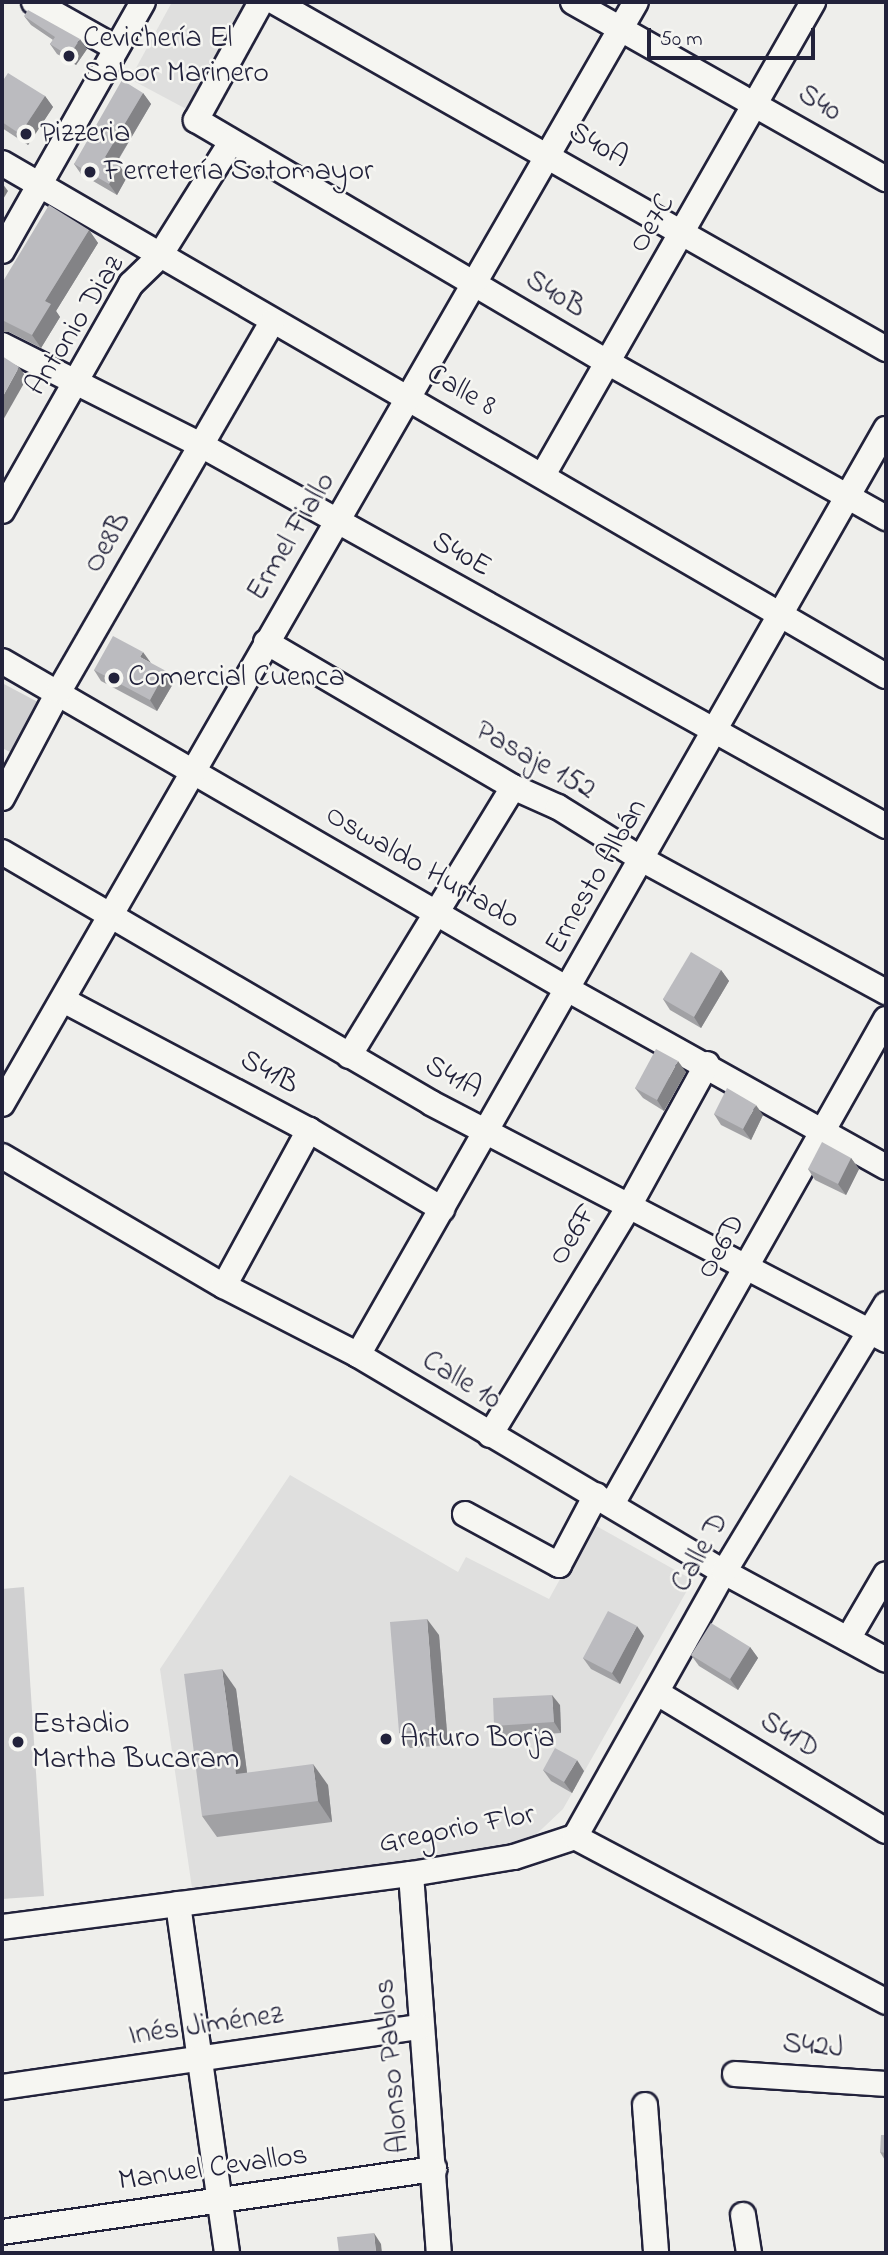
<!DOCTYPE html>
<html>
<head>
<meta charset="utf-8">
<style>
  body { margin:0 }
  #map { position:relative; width:888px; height:2255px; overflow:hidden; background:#eeeeeb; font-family:"Indie Flower",sans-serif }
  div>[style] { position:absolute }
  .built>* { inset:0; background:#dfdfde }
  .green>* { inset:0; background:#d0d0d1 }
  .roads { filter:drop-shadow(2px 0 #22223b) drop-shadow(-2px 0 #22223b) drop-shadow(0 2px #22223b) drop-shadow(0 -2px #22223b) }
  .minor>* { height:24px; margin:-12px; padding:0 12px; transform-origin:12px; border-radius:12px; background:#f6f6f2 }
  .wall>* { inset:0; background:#a1a1a4 }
  .shaded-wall>* { inset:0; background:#838386 }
  .building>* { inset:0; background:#bbbbbf }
  .dots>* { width:19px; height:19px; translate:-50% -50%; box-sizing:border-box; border:4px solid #f6f6f2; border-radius:50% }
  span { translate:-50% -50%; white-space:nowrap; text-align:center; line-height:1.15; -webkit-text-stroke:5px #f6f6f2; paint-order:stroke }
  .poi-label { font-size:30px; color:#22223b }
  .left { translate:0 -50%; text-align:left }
  .street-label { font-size:30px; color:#22223b }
  .frame { position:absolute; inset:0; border:4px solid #22223b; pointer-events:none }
  .scale { position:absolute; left:647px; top:28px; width:168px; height:32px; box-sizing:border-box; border:4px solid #22223b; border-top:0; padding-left:9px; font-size:21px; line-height:24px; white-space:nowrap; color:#22223b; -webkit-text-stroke:5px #f6f6f2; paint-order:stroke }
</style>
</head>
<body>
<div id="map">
  <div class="built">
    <div style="clip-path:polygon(172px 2px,248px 2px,190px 111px,130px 79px)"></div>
    <div style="clip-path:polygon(290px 1475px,458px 1572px,466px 1557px,549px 1599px,591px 1523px,693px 1580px,563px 1809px,525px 1845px,192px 1888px,160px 1669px)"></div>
  </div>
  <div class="green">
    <div style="clip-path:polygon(2px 683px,51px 709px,24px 759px,2px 748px)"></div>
    <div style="clip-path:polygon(24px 1587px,44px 1896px,2px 1899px,2px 1589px)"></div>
  </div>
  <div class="roads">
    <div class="minor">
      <div style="left:34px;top:2px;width:94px;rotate:29.3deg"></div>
      <div style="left:261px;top:2px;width:135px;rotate:118.8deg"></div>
      <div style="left:196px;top:120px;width:477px;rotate:30.5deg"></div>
      <div style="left:607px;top:362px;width:320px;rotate:29.2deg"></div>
      <div style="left:275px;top:2px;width:703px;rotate:29.59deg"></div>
      <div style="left:573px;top:2px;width:360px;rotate:29.5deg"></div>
      <div style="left:2px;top:163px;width:1022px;rotate:30.13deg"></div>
      <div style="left:2px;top:251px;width:286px;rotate:-60.5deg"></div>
      <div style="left:2px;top:345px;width:223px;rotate:26.7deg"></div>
      <div style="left:201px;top:445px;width:784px;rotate:29.08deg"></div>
      <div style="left:543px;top:475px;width:545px;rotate:-60.28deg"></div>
      <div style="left:2px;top:511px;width:261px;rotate:-60.4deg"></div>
      <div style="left:131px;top:284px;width:39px;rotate:-44deg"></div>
      <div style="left:159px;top:257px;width:136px;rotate:-57.9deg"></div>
      <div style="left:266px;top:642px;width:286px;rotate:30.4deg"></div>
      <div style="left:513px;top:787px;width:49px;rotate:24deg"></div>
      <div style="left:558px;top:807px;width:100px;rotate:31.9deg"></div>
      <div style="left:643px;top:860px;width:277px;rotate:28.5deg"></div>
      <div style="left:2px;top:661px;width:656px;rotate:30.12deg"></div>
      <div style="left:569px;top:990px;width:363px;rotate:29.2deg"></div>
      <div style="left:2px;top:798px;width:121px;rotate:-62deg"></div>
      <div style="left:59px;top:691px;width:426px;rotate:-60deg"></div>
      <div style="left:2px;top:852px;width:497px;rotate:30.3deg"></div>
      <div style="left:431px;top:1103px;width:513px;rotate:27.51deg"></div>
      <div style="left:63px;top:1000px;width:278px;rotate:27.9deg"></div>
      <div style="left:309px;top:1130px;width:155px;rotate:30.7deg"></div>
      <div style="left:349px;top:1056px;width:315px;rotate:-58.6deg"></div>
      <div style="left:2px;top:1104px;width:1271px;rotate:-60.09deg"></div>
      <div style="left:2px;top:1156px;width:257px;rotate:30.4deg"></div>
      <div style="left:224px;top:1286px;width:151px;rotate:27.2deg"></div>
      <div style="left:358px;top:1355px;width:425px;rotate:30.7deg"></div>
      <div style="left:724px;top:1572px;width:184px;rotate:28.5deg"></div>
      <div style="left:224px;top:1286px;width:178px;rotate:-61.4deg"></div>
      <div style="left:358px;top:1355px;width:1066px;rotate:-60.31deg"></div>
      <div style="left:490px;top:1435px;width:268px;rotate:-58.7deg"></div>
      <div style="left:629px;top:1206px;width:162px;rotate:-61.2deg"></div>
      <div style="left:612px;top:1504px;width:557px;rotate:-60.54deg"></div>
      <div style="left:465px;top:1514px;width:107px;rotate:28.5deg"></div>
      <div style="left:559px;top:1565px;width:79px;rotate:-62.1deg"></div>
      <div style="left:848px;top:1639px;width:75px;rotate:-59.7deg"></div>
      <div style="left:659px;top:1694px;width:265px;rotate:31.1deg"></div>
      <div style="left:575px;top:1837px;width:304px;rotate:-60.7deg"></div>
      <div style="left:724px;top:1572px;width:313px;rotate:-58.8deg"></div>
      <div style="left:411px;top:1874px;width:380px;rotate:85.8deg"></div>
      <div style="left:178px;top:1904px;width:352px;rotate:82deg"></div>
      <div style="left:2px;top:1927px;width:412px;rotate:-7.4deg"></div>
      <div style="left:411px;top:1874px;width:104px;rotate:-9.4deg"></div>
      <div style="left:514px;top:1857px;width:64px;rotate:-18.2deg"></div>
      <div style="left:575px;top:1837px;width:352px;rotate:27.9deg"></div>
      <div style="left:735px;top:2074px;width:151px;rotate:3.8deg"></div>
      <div style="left:2px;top:2087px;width:422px;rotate:-8.2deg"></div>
      <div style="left:645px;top:2105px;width:148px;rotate:85.7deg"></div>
      <div style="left:743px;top:2215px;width:38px;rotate:81deg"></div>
      <div style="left:2px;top:2232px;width:437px;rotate:-8.3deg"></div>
    </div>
  </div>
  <div class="wall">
    <div style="clip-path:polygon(24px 16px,87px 49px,76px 65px,57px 54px,50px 44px,53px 40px,31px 25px)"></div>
    <div style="clip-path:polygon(2px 82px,45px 96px,53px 107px,28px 145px,2px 128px)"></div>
    <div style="clip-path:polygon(143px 93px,151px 104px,116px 164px,127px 177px,117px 195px,81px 174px,74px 164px)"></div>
    <div style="clip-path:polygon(89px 230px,98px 243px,56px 311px,60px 317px,41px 348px,9px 332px,2px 332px,2px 283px)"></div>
    <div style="clip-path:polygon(150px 663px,174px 682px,157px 711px,101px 681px,94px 670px)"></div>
    <div style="clip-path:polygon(721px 970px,729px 981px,701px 1028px,670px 1010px,663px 999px)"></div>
    <div style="clip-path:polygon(686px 1072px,664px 1111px,643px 1098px,635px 1088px)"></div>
    <div style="clip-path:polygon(714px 1114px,763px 1115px,751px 1140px,721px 1125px)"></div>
    <div style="clip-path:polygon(851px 1158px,859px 1169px,846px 1195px,815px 1180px,808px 1169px)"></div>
    <div style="clip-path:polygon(439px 1635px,448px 1745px,410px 1748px,399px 1732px)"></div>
    <div style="clip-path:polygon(644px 1636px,620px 1684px,591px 1669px,583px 1658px)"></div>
    <div style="clip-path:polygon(750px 1647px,758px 1658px,738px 1690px,699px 1666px,691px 1655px)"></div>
    <div style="clip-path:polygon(236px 1689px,247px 1773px,328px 1785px,332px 1822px,217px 1837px,202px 1816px)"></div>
    <div style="clip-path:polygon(560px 1705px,561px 1733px,502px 1737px,494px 1726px)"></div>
    <div style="clip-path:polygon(543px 1770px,584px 1771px,572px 1793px,551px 1781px)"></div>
    <div style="clip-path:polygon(886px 2135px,886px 2162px,880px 2152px)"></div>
  </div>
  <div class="shaded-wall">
    <div style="clip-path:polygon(80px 39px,87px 49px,76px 65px,69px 56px)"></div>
    <div style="clip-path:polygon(143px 93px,151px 104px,113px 168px,105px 157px)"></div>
    <div style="clip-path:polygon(45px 96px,53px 107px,28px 145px,20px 134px)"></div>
    <div style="clip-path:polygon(120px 166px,127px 177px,117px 195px,109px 184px)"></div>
    <div style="clip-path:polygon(2px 183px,8px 191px,2px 201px)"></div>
    <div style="clip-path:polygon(89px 230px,98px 243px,56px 311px,60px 317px,41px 348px,32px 335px,45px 301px)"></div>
    <div style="clip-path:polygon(19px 367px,27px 378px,2px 422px,2px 398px)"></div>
    <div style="clip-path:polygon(143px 652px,151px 663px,140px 657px)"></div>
    <div style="clip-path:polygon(166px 671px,174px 682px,157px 711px,150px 700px)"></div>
    <div style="clip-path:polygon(721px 970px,729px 981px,701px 1028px,694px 1017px)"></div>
    <div style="clip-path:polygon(678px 1061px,686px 1072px,664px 1111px,657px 1100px)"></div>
    <div style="clip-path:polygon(756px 1105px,763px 1115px,751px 1140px,743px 1129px)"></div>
    <div style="clip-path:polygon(851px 1158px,859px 1169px,846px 1195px,838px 1184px)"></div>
    <div style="clip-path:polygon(427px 1619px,439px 1635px,448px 1745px,436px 1729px)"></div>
    <div style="clip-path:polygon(637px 1626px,644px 1636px,620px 1684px,612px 1673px)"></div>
    <div style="clip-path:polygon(750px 1647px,758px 1658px,738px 1690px,730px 1679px)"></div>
    <div style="clip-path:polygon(222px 1669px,236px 1689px,250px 1795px,236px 1774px)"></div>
    <div style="clip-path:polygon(552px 1695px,560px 1705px,561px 1733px,554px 1722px)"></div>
    <div style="clip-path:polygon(577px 1760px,584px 1771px,572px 1793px,564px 1782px)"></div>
    <div style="clip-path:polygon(313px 1764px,328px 1785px,332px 1822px,318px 1801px)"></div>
    <div style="clip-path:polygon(374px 2233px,381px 2244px,382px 2253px,376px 2253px)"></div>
  </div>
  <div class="building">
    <div style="clip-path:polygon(28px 10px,80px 39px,69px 56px,50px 44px,55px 37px,24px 16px)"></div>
    <div style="clip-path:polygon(8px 73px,45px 96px,20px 134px,2px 122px,2px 82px)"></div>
    <div style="clip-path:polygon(122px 80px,143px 93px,105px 157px,120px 166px,109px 184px,74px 164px)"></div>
    <div style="clip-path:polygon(49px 205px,89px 230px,45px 301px,51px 304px,32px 335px,2px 320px,2px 283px)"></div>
    <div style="clip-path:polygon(2px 356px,19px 367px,2px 398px)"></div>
    <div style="clip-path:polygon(113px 636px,143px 652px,140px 657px,166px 671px,150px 700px,94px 670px)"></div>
    <div style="clip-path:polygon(691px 952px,721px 970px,694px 1017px,663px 999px)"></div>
    <div style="clip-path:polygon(656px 1049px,678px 1061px,657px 1100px,635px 1088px)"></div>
    <div style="clip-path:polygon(727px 1088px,756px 1105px,743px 1129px,714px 1114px)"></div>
    <div style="clip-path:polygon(822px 1142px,851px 1158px,838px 1184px,808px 1169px)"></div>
    <div style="clip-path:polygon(608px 1611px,637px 1626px,612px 1673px,583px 1658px)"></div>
    <div style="clip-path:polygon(427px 1619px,436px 1729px,399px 1732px,390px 1622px)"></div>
    <div style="clip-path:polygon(711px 1623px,750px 1647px,730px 1679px,691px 1655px)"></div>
    <div style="clip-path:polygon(222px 1669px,236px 1774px,313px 1764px,318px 1801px,202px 1816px,184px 1674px)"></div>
    <div style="clip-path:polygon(552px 1695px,554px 1722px,494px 1726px,493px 1698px)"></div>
    <div style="clip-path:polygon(555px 1748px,577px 1760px,564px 1782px,543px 1770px)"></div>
    <div style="clip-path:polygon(881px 2135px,886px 2135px,886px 2153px,880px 2152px)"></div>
    <div style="clip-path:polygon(374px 2233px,376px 2253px,339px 2253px,337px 2237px)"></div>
  </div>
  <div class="dots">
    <div style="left:69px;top:56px;background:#22223b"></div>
    <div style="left:26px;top:134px;background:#22223b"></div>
    <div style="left:90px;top:172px;background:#22223b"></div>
    <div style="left:114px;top:678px;background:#22223b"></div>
    <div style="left:386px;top:1739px;background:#22223b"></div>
    <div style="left:18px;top:1742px;background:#22223b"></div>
  </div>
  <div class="poi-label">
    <span class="left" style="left:83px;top:56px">Cevichería El<br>Sabor Marinero</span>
    <span class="left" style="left:40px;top:134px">Pizzeria</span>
    <span class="left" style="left:104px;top:172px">Ferretería Sotomayor</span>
    <span class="left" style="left:128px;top:678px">Comercial Cuenca</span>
    <span class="left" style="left:32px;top:1742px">Estadio<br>Martha Bucaram</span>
    <span class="left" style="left:400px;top:1739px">Arturo Borja</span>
  </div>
  <div class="street-label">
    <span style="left:819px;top:104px;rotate:30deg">S40</span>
    <span style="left:598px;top:146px;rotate:30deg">S40A</span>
    <span style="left:653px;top:224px;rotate:-60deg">Oe7C</span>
    <span style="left:555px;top:295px;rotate:31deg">S40B</span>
    <span style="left:76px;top:326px;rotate:-58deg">Antonio Diaz</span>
    <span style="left:461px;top:391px;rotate:30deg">Calle 8</span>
    <span style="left:292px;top:537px;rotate:-59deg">Ermel Fiallo</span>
    <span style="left:108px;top:543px;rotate:-60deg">Oe8B</span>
    <span style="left:461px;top:555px;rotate:29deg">S40E</span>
    <span style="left:535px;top:761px;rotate:29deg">Pasaje 152</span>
    <span style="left:422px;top:868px;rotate:30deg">Oswaldo Hurtado</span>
    <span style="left:597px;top:877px;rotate:-60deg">Ernesto Albán</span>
    <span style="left:269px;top:1073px;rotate:28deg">S41B</span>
    <span style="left:453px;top:1078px;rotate:28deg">S41A</span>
    <span style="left:574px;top:1235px;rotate:-59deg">Oe6F</span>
    <span style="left:722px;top:1247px;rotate:-61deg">Oe6D</span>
    <span style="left:461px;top:1381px;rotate:31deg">Calle 10</span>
    <span style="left:701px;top:1553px;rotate:-60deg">Calle D</span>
    <span style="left:789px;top:1736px;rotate:31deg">S41D</span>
    <span style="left:457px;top:1830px;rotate:-11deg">Gregorio Flor</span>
    <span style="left:206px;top:2026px;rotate:-8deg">Inés Jiménez</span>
    <span style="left:813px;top:2047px;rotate:4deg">S42J</span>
    <span style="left:393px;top:2066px;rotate:-95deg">Alonso Pablos</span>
    <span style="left:213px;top:2169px;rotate:-8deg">Manuel Cevallos</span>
  </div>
  <div class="frame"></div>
  <div class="scale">50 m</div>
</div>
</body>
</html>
